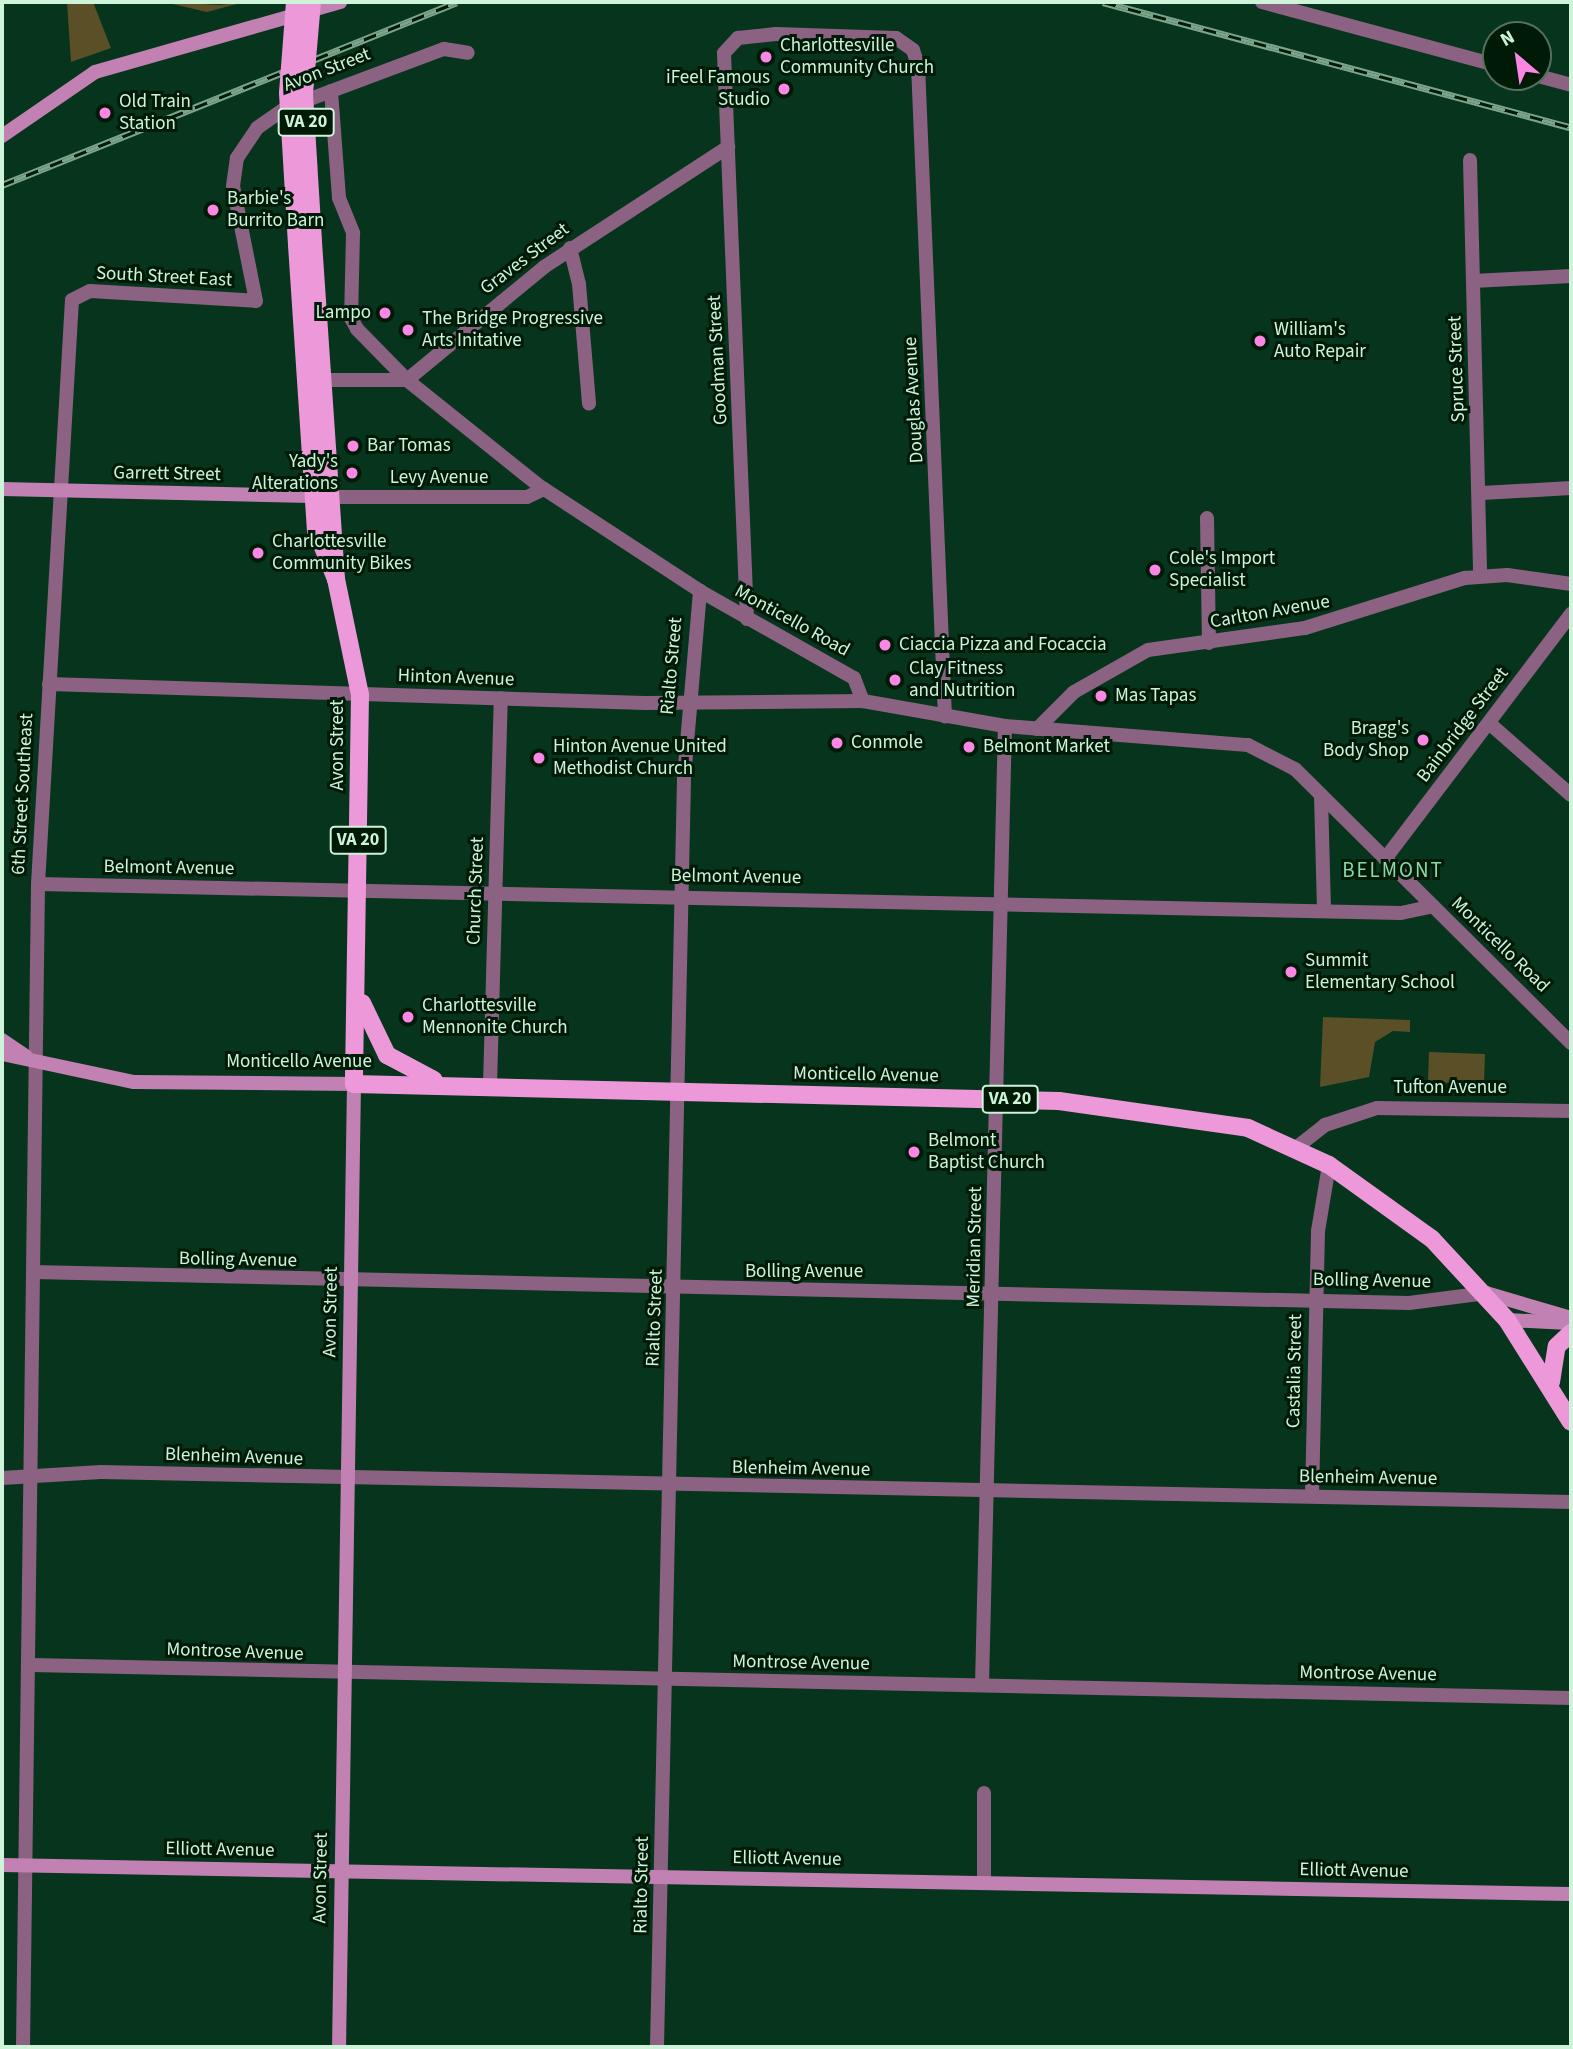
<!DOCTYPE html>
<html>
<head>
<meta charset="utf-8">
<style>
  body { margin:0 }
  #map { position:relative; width:1573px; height:2049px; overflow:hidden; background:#07341c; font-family:"Source Sans 3",sans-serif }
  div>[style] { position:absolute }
  .green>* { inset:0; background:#5a4f26 }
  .street>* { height:14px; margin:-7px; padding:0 7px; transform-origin:7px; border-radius:7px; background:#8b6281 }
  .secondary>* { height:14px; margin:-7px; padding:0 7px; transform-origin:7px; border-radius:7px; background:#c281b3 }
  .primary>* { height:18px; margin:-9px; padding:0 9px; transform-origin:9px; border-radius:9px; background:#ec98d9 }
  .rail>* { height:7px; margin-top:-3.5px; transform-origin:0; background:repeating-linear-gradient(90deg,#001a08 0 13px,#7da58c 0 26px); box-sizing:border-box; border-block:2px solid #7da58c }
  .primary-bridge>* { height:18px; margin:-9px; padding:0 9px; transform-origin:9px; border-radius:9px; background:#ec98d9 }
  .dots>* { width:19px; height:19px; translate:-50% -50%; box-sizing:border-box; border:4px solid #001a08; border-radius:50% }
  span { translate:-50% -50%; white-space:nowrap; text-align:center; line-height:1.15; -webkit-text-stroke:6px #001a08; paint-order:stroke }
  .shield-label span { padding:2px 5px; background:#001a08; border:2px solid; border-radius:5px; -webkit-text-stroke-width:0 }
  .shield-label { font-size:18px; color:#cdf3d9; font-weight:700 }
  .poi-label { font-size:19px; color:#cdf3d9 }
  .left { translate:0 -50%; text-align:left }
  .right { translate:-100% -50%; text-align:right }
  .street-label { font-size:19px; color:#cdf3d9 }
  .neighbourhood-label { font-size:21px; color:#89d8a6; letter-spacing:2px }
  .frame { position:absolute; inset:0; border:4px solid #cdf3d9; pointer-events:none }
  .north { position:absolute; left:1482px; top:21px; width:70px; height:70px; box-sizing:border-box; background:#001a08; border:2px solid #52715c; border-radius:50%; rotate:331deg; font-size:19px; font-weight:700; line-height:28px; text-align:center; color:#cdf3d9 }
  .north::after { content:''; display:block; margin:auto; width:24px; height:32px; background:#fc86e4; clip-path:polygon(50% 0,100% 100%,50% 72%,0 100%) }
</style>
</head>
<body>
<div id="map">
  <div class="green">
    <div style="clip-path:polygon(67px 2px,93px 2px,111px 48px,71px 62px)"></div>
    <div style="clip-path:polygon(164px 2px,220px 5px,244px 2px,207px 12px)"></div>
    <div style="clip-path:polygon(1323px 1017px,1410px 1020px,1410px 1032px,1393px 1031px,1375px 1042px,1369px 1077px,1320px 1087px)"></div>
    <div style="clip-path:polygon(1429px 1052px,1485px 1054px,1484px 1084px,1428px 1082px)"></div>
  </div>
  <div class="street">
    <div style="left:1262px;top:2px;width:242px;rotate:15.1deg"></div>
    <div style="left:1538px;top:76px;width:34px;rotate:15deg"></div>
    <div style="left:331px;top:91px;width:107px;rotate:85.7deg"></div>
    <div style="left:339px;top:198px;width:38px;rotate:68deg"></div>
    <div style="left:353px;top:233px;width:85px;rotate:91.3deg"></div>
    <div style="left:351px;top:318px;width:13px;rotate:61deg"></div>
    <div style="left:357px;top:329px;width:71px;rotate:45.6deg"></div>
    <div style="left:407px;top:380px;width:168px;rotate:38.7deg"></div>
    <div style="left:538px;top:485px;width:194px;rotate:33.2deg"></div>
    <div style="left:700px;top:591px;width:177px;rotate:29.5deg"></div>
    <div style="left:854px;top:678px;width:25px;rotate:69deg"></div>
    <div style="left:1470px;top:160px;width:416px;rotate:88.6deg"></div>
    <div style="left:570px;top:248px;width:37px;rotate:76deg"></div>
    <div style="left:579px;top:284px;width:120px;rotate:85.2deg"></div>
    <div style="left:1473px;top:281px;width:98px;rotate:-2.9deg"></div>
    <div style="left:314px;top:380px;width:93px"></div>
    <div style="left:407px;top:380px;width:178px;rotate:-39.5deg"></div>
    <div style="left:544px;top:267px;width:220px;rotate:-33.1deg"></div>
    <div style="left:1482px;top:493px;width:89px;rotate:-3.2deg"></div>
    <div style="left:331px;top:497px;width:196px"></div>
    <div style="left:527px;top:497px;width:19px;rotate:-25deg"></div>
    <div style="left:1207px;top:518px;width:125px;rotate:89.1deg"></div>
    <div style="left:747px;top:619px;width:566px;rotate:-92.33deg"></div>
    <div style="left:724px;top:53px;width:21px;rotate:-47deg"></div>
    <div style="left:738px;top:38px;width:38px;rotate:-6deg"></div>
    <div style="left:776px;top:34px;width:120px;rotate:1.9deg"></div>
    <div style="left:896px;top:38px;width:21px;rotate:35deg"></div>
    <div style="left:913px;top:50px;width:16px;rotate:72deg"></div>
    <div style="left:918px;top:65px;width:652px;rotate:87.63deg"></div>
    <div style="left:49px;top:684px;width:596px;rotate:1.83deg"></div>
    <div style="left:645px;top:703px;width:218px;rotate:-0.5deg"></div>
    <div style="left:863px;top:701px;width:144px;rotate:10deg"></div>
    <div style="left:1005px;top:726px;width:244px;rotate:4.5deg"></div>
    <div style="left:1248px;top:745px;width:53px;rotate:27.1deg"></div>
    <div style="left:1295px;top:769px;width:389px;rotate:44.8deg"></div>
    <div style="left:1489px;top:723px;width:109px;rotate:41.3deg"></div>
    <div style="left:1037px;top:729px;width:52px;rotate:-45deg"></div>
    <div style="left:1074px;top:692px;width:85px;rotate:-29.6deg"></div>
    <div style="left:1148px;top:650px;width:159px;rotate:-8deg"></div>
    <div style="left:1305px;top:628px;width:168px;rotate:-17.4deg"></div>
    <div style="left:1465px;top:578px;width:42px;rotate:-4.1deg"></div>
    <div style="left:1507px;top:575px;width:65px;rotate:8deg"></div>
    <div style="left:1321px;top:795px;width:115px;rotate:88.5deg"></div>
    <div style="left:1385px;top:859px;width:308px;rotate:-52.8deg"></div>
    <div style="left:38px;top:884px;width:1363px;rotate:1.22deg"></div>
    <div style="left:1401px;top:913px;width:33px;rotate:-12deg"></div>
    <div style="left:490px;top:1085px;width:387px;rotate:-88.4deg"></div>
    <div style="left:1297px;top:1147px;width:36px;rotate:-38deg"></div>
    <div style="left:1325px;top:1125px;width:55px;rotate:-18.1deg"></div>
    <div style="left:1377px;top:1108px;width:194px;rotate:0.9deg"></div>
    <div style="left:33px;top:1272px;width:1376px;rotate:1.29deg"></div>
    <div style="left:1409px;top:1303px;width:78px;rotate:-7.4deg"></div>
    <div style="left:2px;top:1478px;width:99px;rotate:-3.5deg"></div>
    <div style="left:101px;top:1472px;width:1470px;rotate:1.17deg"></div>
    <div style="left:1312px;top:1496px;width:265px;rotate:-88.7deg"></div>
    <div style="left:1318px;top:1231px;width:67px;rotate:-80.5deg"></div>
    <div style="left:31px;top:1665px;width:1540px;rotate:1.23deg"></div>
    <div style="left:982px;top:1685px;width:959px;rotate:-88.63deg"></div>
    <div style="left:984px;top:1882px;width:89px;rotate:-90deg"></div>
    <div style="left:23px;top:2047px;width:1163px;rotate:-89.26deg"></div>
    <div style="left:38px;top:884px;width:585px;rotate:-86.67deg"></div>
    <div style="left:72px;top:300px;width:20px;rotate:-27deg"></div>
    <div style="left:90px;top:291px;width:166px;rotate:3.4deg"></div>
    <div style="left:256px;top:301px;width:117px;rotate:-101.3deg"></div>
    <div style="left:233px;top:186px;width:28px;rotate:-82deg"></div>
    <div style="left:237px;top:158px;width:36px;rotate:-56deg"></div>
    <div style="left:257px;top:128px;width:35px;rotate:-35deg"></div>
    <div style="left:286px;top:108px;width:169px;rotate:-20.5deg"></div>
    <div style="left:444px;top:49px;width:24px;rotate:9deg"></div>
    <div style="left:657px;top:2047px;width:1269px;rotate:-88.78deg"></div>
    <div style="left:684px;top:778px;width:188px;rotate:-85.1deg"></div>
  </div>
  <div class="secondary">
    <div style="left:2px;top:136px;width:113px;rotate:-34.5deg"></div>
    <div style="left:95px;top:72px;width:255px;rotate:-15.9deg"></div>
    <div style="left:2px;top:489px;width:320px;rotate:1.3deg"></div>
    <div style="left:2px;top:1040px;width:29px;rotate:34deg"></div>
    <div style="left:2px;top:1054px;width:135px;rotate:12deg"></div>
    <div style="left:134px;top:1082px;width:220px;rotate:0.5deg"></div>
    <div style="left:354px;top:1084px;width:963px;rotate:90.89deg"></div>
    <div style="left:1486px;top:1293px;width:89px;rotate:16.4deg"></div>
    <div style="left:1507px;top:1320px;width:62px;rotate:2.8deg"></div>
    <div style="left:2px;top:1865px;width:1569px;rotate:1.06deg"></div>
  </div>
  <div class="primary">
    <div style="left:313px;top:242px;width:338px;rotate:86.1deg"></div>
    <div style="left:297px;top:245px;width:286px;rotate:86.2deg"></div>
    <div style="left:316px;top:530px;width:53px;rotate:67.8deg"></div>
    <div style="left:336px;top:579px;width:118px;rotate:78.3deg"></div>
    <div style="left:360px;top:695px;width:389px;rotate:90.9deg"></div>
    <div style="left:354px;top:1084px;width:705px;rotate:1.38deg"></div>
    <div style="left:1059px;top:1101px;width:191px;rotate:8.1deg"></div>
    <div style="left:1248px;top:1128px;width:89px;rotate:24.6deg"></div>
    <div style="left:1329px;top:1165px;width:127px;rotate:35.7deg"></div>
    <div style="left:1432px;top:1239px;width:110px;rotate:47.2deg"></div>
    <div style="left:1507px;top:1320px;width:120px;rotate:57.9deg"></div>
    <div style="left:362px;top:1003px;width:58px;rotate:64.3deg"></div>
    <div style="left:387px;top:1055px;width:53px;rotate:28deg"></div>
    <div style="left:1551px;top:1382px;width:36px;rotate:-81deg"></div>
    <div style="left:1557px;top:1346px;width:19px;rotate:-43deg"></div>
  </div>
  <div class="rail">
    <div style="left:1103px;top:2px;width:484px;rotate:15deg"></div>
    <div style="left:2px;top:185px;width:490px;rotate:-21.9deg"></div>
  </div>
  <div class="primary-bridge">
    <div style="left:295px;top:2px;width:91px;rotate:94.4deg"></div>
    <div style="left:288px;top:93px;width:152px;rotate:86.6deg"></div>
    <div style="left:312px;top:2px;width:92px;rotate:95deg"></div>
    <div style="left:304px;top:94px;width:148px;rotate:86.5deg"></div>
  </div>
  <div class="dots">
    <div style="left:766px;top:57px;background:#fc86e4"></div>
    <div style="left:784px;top:89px;background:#fc86e4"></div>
    <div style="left:105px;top:113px;background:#fc86e4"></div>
    <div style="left:213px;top:210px;background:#fc86e4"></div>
    <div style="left:385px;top:313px;background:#fc86e4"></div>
    <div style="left:408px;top:330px;background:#fc86e4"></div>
    <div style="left:1260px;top:341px;background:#fc86e4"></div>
    <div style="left:353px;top:446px;background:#fc86e4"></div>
    <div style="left:352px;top:473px;background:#fc86e4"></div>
    <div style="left:258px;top:553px;background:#fc86e4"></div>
    <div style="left:1155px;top:570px;background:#fc86e4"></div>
    <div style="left:885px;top:645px;background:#fc86e4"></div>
    <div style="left:895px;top:680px;background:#fc86e4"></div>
    <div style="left:1101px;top:696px;background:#fc86e4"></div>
    <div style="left:1423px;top:740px;background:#fc86e4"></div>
    <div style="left:837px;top:743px;background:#fc86e4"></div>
    <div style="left:969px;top:747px;background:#fc86e4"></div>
    <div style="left:539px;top:758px;background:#fc86e4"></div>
    <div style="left:1291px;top:972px;background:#fc86e4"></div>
    <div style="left:408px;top:1017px;background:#fc86e4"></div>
    <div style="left:914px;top:1152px;background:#fc86e4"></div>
  </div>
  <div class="shield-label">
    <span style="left:306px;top:122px">VA 20</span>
    <span style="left:358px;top:840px">VA 20</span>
    <span style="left:1010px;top:1099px">VA 20</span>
  </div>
  <div class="poi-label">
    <span class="left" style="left:780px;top:57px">Charlottesville<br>Community Church</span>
    <span class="right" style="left:770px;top:89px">iFeel Famous<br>Studio</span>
    <span class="left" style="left:119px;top:113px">Old Train<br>Station</span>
    <span class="left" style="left:227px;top:210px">Barbie's<br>Burrito Barn</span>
    <span class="right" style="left:371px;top:313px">Lampo</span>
    <span class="left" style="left:422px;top:330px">The Bridge Progressive<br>Arts Initative</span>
    <span class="left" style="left:1274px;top:341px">William's<br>Auto Repair</span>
    <span class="left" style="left:367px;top:446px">Bar Tomas</span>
    <span class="right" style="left:338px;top:473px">Yady's<br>Alterations</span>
    <span class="left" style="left:272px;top:553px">Charlottesville<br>Community Bikes</span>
    <span class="left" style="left:1169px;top:570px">Cole's Import<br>Specialist</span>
    <span class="left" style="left:899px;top:645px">Ciaccia Pizza and Focaccia</span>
    <span class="left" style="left:909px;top:680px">Clay Fitness<br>and Nutrition</span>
    <span class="left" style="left:1115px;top:696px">Mas Tapas</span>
    <span class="right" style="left:1409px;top:740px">Bragg's<br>Body Shop</span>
    <span class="left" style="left:851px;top:743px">Conmole</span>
    <span class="left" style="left:553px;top:758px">Hinton Avenue United<br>Methodist Church</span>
    <span class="left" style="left:983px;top:747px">Belmont Market</span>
    <span class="left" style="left:1305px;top:972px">Summit<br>Elementary School</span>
    <span class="left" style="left:422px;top:1017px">Charlottesville<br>Mennonite Church</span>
    <span class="left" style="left:928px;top:1152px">Belmont<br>Baptist Church</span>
  </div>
  <div class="street-label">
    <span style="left:327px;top:70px;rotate:-21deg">Avon Street</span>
    <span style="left:525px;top:259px;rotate:-37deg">Graves Street</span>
    <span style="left:164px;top:277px;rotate:3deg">South Street East</span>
    <span style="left:718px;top:360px;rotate:-93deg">Goodman Street</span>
    <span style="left:1457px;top:369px;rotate:-92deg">Spruce Street</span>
    <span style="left:914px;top:400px;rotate:-93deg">Douglas Avenue</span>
    <span style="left:167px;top:474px;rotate:1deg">Garrett Street</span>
    <span style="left:439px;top:478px">Levy Avenue</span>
    <span style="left:1270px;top:612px;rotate:-10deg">Carlton Avenue</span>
    <span style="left:792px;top:621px;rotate:29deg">Monticello Road</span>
    <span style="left:672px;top:666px;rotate:-85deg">Rialto Street</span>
    <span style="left:456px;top:678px;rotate:2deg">Hinton Avenue</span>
    <span style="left:1463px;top:725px;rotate:-53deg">Bainbridge Street</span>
    <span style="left:338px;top:745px;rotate:-90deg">Avon Street</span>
    <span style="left:23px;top:794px;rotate:-87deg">6th Street Southeast</span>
    <span style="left:169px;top:868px;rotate:1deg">Belmont Avenue</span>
    <span style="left:736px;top:877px;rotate:1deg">Belmont Avenue</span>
    <span style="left:476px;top:891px;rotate:-88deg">Church Street</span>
    <span style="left:1500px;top:945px;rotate:44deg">Monticello Road</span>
    <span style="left:299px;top:1062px">Monticello Avenue</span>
    <span style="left:866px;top:1075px;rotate:1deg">Monticello Avenue</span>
    <span style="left:1450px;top:1088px">Tufton Avenue</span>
    <span style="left:975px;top:1247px;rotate:-89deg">Meridian Street</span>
    <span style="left:238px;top:1260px;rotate:1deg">Bolling Avenue</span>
    <span style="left:804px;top:1272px">Bolling Avenue</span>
    <span style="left:1372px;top:1281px;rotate:1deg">Bolling Avenue</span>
    <span style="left:331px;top:1312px;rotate:-89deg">Avon Street</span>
    <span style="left:655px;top:1318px;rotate:-88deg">Rialto Street</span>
    <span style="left:1295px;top:1371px;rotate:-89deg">Castalia Street</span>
    <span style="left:234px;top:1457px;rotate:2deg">Blenheim Avenue</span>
    <span style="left:801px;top:1469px;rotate:1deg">Blenheim Avenue</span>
    <span style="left:1368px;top:1478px;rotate:1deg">Blenheim Avenue</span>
    <span style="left:235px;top:1652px;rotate:2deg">Montrose Avenue</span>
    <span style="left:801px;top:1663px;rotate:1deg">Montrose Avenue</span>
    <span style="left:1368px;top:1674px;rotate:1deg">Montrose Avenue</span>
    <span style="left:220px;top:1850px;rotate:1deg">Elliott Avenue</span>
    <span style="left:787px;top:1859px;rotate:1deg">Elliott Avenue</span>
    <span style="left:1354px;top:1871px;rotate:1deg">Elliott Avenue</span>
    <span style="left:321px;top:1878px;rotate:-89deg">Avon Street</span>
    <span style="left:642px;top:1885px;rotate:-89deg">Rialto Street</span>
  </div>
  <div class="neighbourhood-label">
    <span style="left:1393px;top:870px">BELMONT</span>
  </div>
  <div class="frame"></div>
  <div class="north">N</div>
</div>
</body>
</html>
